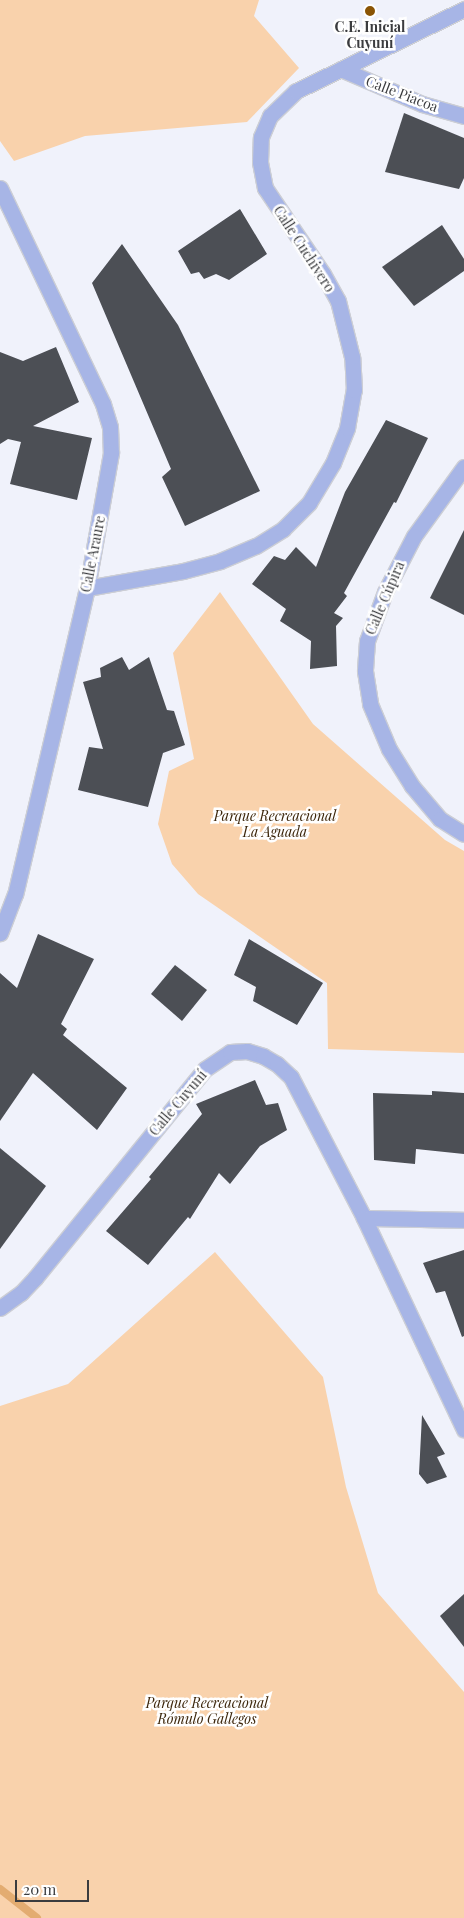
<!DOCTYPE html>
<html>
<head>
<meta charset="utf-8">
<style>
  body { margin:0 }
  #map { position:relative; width:464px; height:1918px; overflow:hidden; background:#f0f2fb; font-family:"Playfair Display",serif }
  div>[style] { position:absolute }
  .green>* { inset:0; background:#f9d2ac }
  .stream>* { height:8px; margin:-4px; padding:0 4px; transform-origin:4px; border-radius:4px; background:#e3ac71 }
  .building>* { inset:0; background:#4c4f55 }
  .roads { filter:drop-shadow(1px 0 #ccced5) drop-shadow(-1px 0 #ccced5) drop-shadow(0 1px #ccced5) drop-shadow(0 -1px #ccced5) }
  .street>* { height:15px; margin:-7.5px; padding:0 7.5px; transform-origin:7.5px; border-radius:7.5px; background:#a7b5e6 }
  .dots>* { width:14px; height:14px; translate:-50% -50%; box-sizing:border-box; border:2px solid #fff; border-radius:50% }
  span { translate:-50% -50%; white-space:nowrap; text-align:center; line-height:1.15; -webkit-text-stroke:5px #fff; paint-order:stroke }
  .poi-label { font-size:14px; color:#3b3c3f; font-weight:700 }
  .street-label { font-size:14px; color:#3b3c3f }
  .park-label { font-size:14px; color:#3c260b; font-style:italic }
  .scale { position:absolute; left:15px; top:1880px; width:74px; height:22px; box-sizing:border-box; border:2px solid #3b3c3f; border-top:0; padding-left:6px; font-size:15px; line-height:18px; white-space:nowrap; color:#3b3c3f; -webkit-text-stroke:4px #fff; paint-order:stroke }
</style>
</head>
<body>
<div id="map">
  <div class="green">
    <div style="clip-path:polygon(0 0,259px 0,254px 16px,299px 68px,247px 122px,85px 136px,14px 161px,0 141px)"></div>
    <div style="clip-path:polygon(220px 592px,313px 724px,445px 840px,464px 851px,464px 1053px,328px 1049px,327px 983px,198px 894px,172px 864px,158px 824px,169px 771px,194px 759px,173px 653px)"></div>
    <div style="clip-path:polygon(215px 1252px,323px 1377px,346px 1487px,378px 1593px,464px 1692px,464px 1918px,0 1918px,0 1406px,68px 1384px)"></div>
  </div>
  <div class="stream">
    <div style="left:0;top:1889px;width:47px;rotate:38.1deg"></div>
  </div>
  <div class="building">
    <div style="clip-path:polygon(404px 113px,464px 138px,464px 178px,459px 189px,385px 172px)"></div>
    <div style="clip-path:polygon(240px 209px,267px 254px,229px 280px,216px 274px,204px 279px,199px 272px,191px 274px,178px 251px)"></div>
    <div style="clip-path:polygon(442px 225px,464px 259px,464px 271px,414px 306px,382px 267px)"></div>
    <div style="clip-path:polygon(122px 244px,178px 325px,260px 491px,185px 526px,162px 477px,171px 469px,92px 283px)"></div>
    <div style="clip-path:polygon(56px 347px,79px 402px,33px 426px,92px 438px,77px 500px,10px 484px,21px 442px,8px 439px,0 444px,0 352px,23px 361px)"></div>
    <div style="clip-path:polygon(386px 420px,428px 438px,396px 503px,394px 502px,344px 593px,347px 596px,334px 613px,343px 618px,336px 626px,337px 666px,310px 669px,311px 641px,280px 621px,286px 609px,252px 584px,274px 556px,285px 560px,296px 547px,316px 567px,345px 492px)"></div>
    <div style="clip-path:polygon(464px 530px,464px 615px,430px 598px)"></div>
    <div style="clip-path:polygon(122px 657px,129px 670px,149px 657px,167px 710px,174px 711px,185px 745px,163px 753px,148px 807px,78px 790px,89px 747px,103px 749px,83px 682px,101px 677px,100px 668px)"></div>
    <div style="clip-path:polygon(38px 934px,94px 959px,61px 1024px,67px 1029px,63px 1035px,127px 1088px,97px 1130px,33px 1073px,0 1121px,0 973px,17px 988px)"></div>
    <div style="clip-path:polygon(249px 939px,323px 983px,297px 1025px,253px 1001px,256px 987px,234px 975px)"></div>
    <div style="clip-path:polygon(175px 965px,207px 990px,182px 1021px,151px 994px)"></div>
    <div style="clip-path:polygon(255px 1080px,266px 1105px,278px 1103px,287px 1130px,260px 1146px,230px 1184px,219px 1173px,190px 1219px,188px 1217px,148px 1265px,106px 1231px,151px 1179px,149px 1177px,202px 1114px,196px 1104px)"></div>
    <div style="clip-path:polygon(432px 1091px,464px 1093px,464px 1154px,416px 1149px,415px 1164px,374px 1160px,373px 1093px,432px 1095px)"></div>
    <div style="clip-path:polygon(0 1148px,46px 1186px,0 1249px)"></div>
    <div style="clip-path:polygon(464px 1250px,464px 1336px,462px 1337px,445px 1291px,436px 1293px,423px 1263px)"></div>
    <div style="clip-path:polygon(422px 1415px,445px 1454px,437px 1457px,447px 1477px,427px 1484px,419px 1474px)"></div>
    <div style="clip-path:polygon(464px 1594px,464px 1647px,440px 1616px)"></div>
  </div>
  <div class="roads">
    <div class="street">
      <div style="left:341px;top:69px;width:88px;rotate:23.4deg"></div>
      <div style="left:422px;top:104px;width:44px;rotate:15.9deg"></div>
      <div style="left:0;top:188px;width:239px;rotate:64.5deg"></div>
      <div style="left:103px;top:404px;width:24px;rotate:73deg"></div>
      <div style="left:110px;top:427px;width:26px;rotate:88deg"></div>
      <div style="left:111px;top:453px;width:137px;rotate:100.1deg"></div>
      <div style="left:87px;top:588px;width:314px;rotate:103.2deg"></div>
      <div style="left:15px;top:894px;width:42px;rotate:111deg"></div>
      <div style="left:464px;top:467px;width:85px;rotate:125.9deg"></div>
      <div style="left:414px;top:536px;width:63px;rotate:117.4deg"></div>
      <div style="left:385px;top:592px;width:52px;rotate:110.2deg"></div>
      <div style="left:367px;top:641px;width:30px;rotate:94deg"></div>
      <div style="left:365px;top:671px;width:33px;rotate:81deg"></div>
      <div style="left:370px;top:704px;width:49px;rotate:67.1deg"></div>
      <div style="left:389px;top:749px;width:44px;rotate:58.1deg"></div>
      <div style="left:412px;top:786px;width:43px;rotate:49.7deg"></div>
      <div style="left:440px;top:819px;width:28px;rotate:32deg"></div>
      <div style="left:87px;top:588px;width:97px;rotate:-10deg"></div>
      <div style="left:183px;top:571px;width:38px;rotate:-15deg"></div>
      <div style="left:220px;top:561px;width:39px;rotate:-23deg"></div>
      <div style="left:256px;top:546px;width:32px;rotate:-32deg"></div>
      <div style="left:283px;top:529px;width:37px;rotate:-45deg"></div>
      <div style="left:309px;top:503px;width:47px;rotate:-59deg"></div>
      <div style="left:333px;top:463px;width:38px;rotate:-68deg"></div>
      <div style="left:347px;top:428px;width:39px;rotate:-80deg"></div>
      <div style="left:354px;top:390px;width:33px;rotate:-93deg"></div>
      <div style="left:352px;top:357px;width:58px;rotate:-104deg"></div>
      <div style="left:338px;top:301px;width:31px;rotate:-119deg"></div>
      <div style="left:323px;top:274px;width:104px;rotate:-124deg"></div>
      <div style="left:265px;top:188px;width:26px;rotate:-101deg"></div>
      <div style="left:260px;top:162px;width:25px;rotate:-88deg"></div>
      <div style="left:261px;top:137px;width:23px;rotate:-67deg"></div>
      <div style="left:270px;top:116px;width:36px;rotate:-44deg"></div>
      <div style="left:296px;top:91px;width:187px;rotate:-26deg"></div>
      <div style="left:364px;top:1218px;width:100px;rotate:1.1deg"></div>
      <div style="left:0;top:1308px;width:26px;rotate:-36deg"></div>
      <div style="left:21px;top:1293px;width:21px;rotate:-47deg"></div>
      <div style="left:35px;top:1278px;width:269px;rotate:-50.9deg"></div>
      <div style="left:205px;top:1069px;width:30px;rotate:-34deg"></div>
      <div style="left:230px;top:1052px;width:17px;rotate:-3deg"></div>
      <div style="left:247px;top:1051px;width:17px;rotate:17deg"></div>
      <div style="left:263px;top:1056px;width:16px;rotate:30deg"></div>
      <div style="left:277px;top:1064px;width:19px;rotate:43deg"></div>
      <div style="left:291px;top:1077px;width:159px;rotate:62.6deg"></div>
      <div style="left:364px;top:1218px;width:234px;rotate:64.7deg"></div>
    </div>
  </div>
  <div class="dots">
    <div style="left:370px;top:11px;background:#8a5404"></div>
  </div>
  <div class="poi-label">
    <span style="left:370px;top:35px">C.E. Inicial<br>Cuyuní</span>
  </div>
  <div class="street-label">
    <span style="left:402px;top:94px;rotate:21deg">Calle Piacoa</span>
    <span style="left:304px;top:249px;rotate:57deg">Calle Cuchivero</span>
    <span style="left:93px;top:554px;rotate:-79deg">Calle Araure</span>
    <span style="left:385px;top:598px;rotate:-67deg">Calle Cúpira</span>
    <span style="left:178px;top:1103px;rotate:-50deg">Calle Cuyuní</span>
  </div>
  <div class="park-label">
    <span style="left:275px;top:824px">Parque Recreacional<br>La Aguada</span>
    <span style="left:207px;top:1711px">Parque Recreacional<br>Rómulo Gallegos</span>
  </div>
  <div class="scale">20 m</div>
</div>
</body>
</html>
